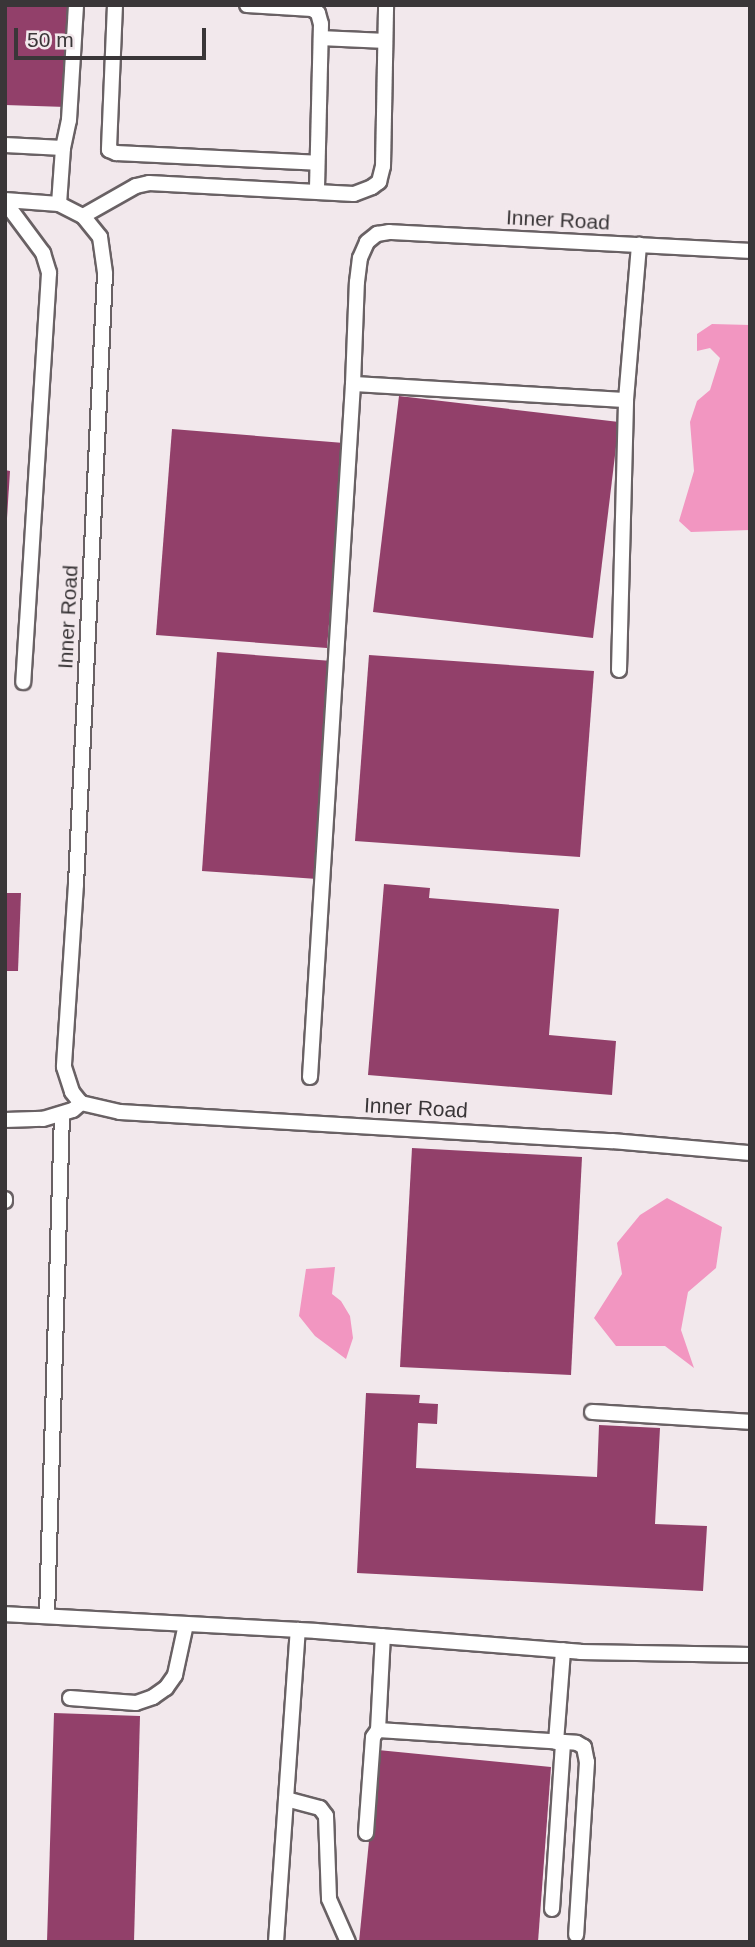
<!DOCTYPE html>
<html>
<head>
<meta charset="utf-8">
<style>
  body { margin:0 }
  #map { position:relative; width:755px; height:1947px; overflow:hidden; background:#f2e8ec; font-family:Arial,sans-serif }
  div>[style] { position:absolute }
  .water>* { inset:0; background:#f296c1 }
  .building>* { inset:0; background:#92406a }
  .roads { filter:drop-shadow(2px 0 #696164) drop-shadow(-2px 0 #696164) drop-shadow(0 2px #696164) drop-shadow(0 -2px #696164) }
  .lane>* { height:14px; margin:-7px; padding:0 7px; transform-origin:7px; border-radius:7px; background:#fff }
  span { translate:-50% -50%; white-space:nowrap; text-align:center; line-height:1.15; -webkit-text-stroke:7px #f2e8ec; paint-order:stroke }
  .street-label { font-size:21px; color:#3a3638 }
  .frame { position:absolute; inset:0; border:7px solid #3a3638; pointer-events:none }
  .scale { position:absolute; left:14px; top:28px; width:192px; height:32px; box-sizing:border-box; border:4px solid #3a3638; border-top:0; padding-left:9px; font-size:21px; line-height:24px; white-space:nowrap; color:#3a3638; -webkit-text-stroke:5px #f2e8ec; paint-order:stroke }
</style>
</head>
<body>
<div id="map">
  <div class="water">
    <div style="clip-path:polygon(712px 324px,750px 325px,750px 530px,691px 532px,679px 521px,694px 471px,690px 422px,697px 401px,710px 390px,720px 358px,710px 348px,697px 351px,697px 334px)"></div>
    <div style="clip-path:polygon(667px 1198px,722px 1227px,716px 1268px,688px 1292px,681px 1330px,694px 1368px,665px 1346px,616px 1346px,594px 1318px,622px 1274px,617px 1243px,640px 1215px)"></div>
    <div style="clip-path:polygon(335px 1267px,332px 1294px,341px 1301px,350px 1316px,353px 1338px,346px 1359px,315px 1336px,299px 1316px,306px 1269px)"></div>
  </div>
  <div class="building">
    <div style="clip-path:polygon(5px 5px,70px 5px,66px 107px,5px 105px)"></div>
    <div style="clip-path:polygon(399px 396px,619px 422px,593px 638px,373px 612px)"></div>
    <div style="clip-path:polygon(172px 429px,344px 443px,327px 648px,156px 635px)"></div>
    <div style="clip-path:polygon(5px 470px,10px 471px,7px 518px,5px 518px)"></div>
    <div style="clip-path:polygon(217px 652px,332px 661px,317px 879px,202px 871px)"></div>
    <div style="clip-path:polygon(369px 655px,594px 671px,580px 857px,355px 841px)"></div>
    <div style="clip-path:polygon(384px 884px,430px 888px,429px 898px,559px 909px,549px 1035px,616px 1041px,612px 1095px,368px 1075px)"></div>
    <div style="clip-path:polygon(5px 893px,21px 893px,18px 971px,5px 971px)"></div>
    <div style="clip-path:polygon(412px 1148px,582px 1157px,571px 1375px,400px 1367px)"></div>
    <div style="clip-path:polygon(366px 1393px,420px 1395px,419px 1403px,438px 1404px,437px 1424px,418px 1423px,416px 1468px,597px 1477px,599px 1425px,660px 1428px,655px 1524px,707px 1526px,703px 1591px,357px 1573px)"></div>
    <div style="clip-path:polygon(54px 1713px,140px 1716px,134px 1942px,47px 1942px)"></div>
    <div style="clip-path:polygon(378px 1750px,551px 1767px,538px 1942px,359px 1942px)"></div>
  </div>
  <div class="roads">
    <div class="lane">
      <div style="left:115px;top:5px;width:145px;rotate:92.4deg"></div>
      <div style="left:109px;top:150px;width:8px;rotate:23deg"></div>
      <div style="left:116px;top:153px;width:201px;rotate:2.8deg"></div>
      <div style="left:247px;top:5px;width:65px;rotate:3.5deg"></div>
      <div style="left:312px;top:9px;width:7px;rotate:34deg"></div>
      <div style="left:318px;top:13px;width:11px;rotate:75deg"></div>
      <div style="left:321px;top:24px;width:167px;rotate:91.4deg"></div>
      <div style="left:321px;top:38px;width:64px;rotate:2.7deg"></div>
      <div style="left:5px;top:145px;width:58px;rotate:3deg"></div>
      <div style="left:5px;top:200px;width:54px;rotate:4.2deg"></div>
      <div style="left:59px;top:204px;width:27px;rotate:27deg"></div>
      <div style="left:83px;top:216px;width:27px;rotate:51deg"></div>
      <div style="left:100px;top:237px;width:37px;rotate:82deg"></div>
      <div style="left:105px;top:274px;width:611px;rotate:92.72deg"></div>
      <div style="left:76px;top:884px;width:183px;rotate:93.8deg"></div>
      <div style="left:64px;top:1067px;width:26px;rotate:72deg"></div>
      <div style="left:72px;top:1092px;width:14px;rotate:51deg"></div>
      <div style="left:81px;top:1103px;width:40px;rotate:13deg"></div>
      <div style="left:120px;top:1112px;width:493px;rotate:3.4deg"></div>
      <div style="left:612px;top:1141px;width:139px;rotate:5deg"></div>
      <div style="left:5px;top:202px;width:64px;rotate:53.3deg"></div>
      <div style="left:43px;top:253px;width:21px;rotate:73deg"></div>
      <div style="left:49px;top:273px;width:410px;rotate:93.6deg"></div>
      <div style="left:59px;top:204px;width:56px;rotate:-85.9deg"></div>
      <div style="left:63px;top:148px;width:29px;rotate:-78deg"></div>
      <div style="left:69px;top:120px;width:115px;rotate:-86.5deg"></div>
      <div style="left:83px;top:216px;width:61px;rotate:-29.5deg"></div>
      <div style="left:136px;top:186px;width:13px;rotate:-13deg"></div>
      <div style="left:149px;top:183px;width:205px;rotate:3.1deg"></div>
      <div style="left:354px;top:194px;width:19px;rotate:-21deg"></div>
      <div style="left:372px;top:187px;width:9px;rotate:-36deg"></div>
      <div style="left:379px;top:182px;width:16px;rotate:-76deg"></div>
      <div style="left:383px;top:166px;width:161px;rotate:-88.9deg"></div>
      <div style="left:353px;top:384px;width:273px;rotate:3.4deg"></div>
      <div style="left:619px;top:670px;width:270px;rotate:-88.5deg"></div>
      <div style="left:626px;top:400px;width:156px;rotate:-85.2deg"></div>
      <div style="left:310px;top:1077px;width:694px;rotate:-86.45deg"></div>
      <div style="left:353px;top:384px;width:102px;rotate:-87.8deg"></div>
      <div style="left:357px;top:282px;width:24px;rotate:-83deg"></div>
      <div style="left:360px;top:258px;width:17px;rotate:-66deg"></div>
      <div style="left:367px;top:242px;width:13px;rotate:-39deg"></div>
      <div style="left:377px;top:234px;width:12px;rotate:-9deg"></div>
      <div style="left:389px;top:232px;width:361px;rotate:3deg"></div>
      <div style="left:5px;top:1120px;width:38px;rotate:-2deg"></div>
      <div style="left:43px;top:1119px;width:31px;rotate:-17deg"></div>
      <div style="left:73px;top:1110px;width:11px;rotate:-41deg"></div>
      <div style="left:5px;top:1199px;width:2px;rotate:90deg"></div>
      <div style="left:592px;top:1412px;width:158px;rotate:3.6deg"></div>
      <div style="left:5px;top:1614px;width:311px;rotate:3.1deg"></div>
      <div style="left:316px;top:1631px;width:265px;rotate:4.5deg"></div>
      <div style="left:580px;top:1652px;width:170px;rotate:1deg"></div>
      <div style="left:47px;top:1616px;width:501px;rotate:-88.29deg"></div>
      <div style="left:70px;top:1698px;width:66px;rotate:4.3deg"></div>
      <div style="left:136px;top:1703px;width:18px;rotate:-19deg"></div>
      <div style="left:153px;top:1697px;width:16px;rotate:-35deg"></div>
      <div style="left:166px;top:1688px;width:16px;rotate:-55deg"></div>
      <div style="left:175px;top:1675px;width:52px;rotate:-77.8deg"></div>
      <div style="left:378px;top:1730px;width:199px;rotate:3.7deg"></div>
      <div style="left:577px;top:1743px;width:8px;rotate:30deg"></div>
      <div style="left:584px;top:1747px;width:15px;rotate:79deg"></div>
      <div style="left:587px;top:1762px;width:173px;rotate:93.6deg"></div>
      <div style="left:556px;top:1742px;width:92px;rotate:-85.6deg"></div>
      <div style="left:286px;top:1799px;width:35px;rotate:15deg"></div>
      <div style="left:320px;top:1808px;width:10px;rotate:53deg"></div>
      <div style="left:326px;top:1816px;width:83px;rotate:87.9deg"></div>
      <div style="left:329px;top:1899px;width:47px;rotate:66.2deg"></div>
      <div style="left:366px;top:1833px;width:96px;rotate:-85.8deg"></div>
      <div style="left:373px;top:1737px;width:9px;rotate:-54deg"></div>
      <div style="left:378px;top:1730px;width:94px;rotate:-87deg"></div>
      <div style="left:552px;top:1909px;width:167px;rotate:-86.2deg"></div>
      <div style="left:276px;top:1942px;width:313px;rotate:-86deg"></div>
    </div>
  </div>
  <div class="street-label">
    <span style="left:558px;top:220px;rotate:3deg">Inner Road</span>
    <span style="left:68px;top:617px;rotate:-87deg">Inner Road</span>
    <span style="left:416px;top:1108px;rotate:3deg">Inner Road</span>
  </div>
  <div class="frame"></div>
  <div class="scale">50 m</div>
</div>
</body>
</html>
